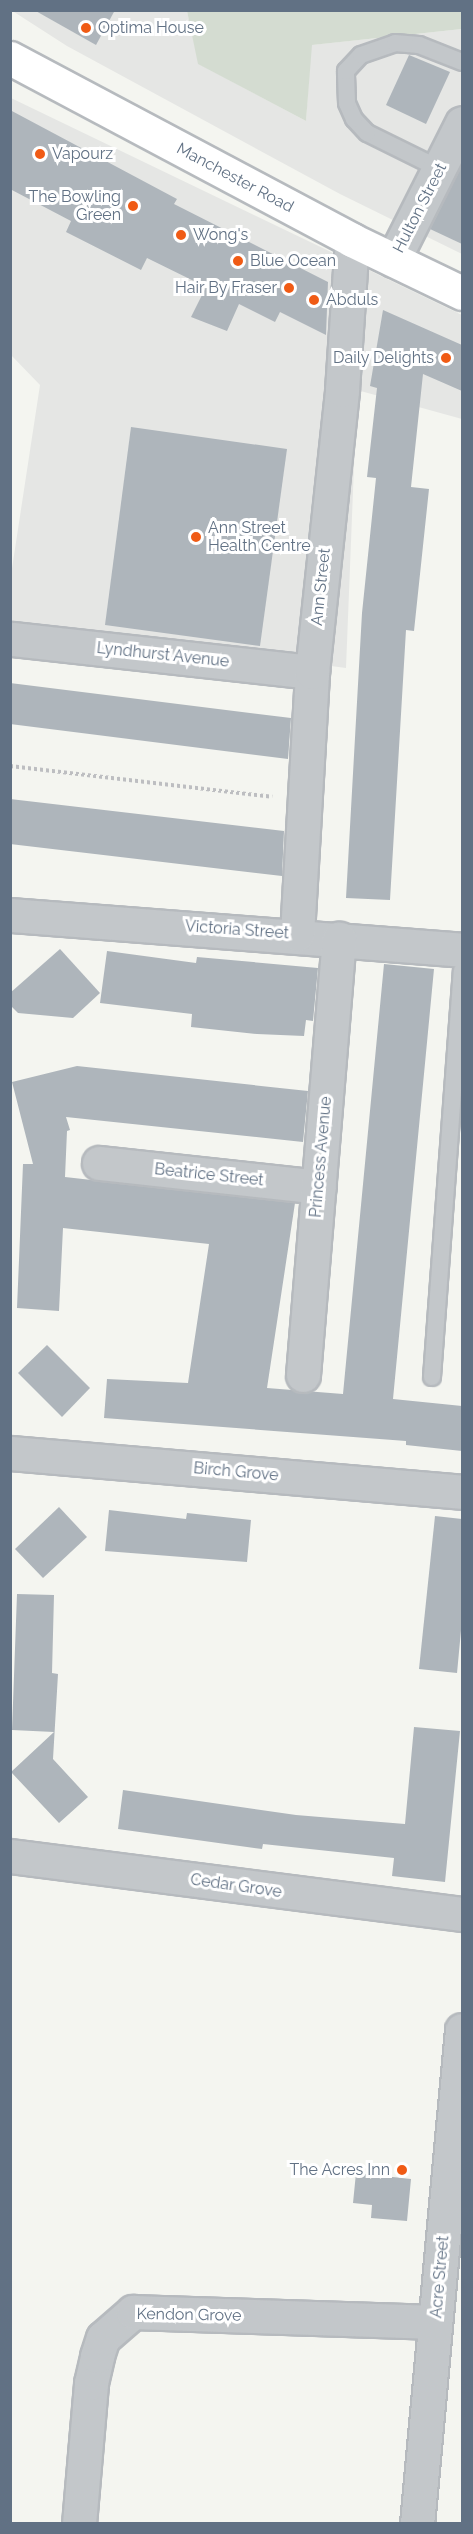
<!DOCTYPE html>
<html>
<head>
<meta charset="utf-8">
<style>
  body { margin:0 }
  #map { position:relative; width:473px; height:2534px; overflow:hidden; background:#f4f5f0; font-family:Raleway,sans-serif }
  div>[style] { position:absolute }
  .built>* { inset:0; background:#e5e6e4 }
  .green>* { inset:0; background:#d4dcd1 }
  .building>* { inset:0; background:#aeb5bb }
  .path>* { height:4px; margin-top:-2px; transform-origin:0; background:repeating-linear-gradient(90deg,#bdbec1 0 3px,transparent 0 6px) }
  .roads { filter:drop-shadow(2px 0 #b6babe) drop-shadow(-2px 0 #b6babe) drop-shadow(0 2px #b6babe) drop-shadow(0 -2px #b6babe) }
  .lane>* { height:16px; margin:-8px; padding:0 8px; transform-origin:8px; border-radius:8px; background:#c3c7ca }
  .street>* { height:33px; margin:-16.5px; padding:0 16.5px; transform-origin:16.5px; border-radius:16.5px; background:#c3c7ca }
  .primary>* { height:33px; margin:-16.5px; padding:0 16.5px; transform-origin:16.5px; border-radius:16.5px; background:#fff }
  .dots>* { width:16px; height:16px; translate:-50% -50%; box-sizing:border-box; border:3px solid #fff; border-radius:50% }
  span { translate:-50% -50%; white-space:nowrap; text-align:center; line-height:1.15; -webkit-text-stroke:6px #fff; paint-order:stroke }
  .poi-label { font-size:16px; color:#617184 }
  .left { translate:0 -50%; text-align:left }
  .right { translate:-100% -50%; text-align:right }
  .street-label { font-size:16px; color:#617184 }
  .frame { position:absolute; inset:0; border:12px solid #617184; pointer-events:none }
</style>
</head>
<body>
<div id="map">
  <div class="built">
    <div style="clip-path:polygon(11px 10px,187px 11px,199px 64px,306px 121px,311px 45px,462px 29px,462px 254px,340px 194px,67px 46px)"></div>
    <div style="clip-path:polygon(11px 98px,462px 315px,462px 419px,357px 390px,346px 668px,11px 623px,11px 575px,40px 385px,11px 355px)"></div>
  </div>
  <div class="green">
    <div style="clip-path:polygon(187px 11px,462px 11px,462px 29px,312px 45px,306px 121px,198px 64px)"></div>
  </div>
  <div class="building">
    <div style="clip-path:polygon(34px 10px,115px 10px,96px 45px)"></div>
    <div style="clip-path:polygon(409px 55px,450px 72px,426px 124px,386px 105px)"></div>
    <div style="clip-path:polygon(10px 110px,177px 199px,174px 204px,328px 282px,326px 335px,280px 312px,275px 322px,239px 304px,227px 331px,191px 317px,206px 287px,147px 258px,141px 270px,66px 232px,71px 221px,10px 189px)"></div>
    <div style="clip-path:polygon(462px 164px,462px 244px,430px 229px)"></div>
    <div style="clip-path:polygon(383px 310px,462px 345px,462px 391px,423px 374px,411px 487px,429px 489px,414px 631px,406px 630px,390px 900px,346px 898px,362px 613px,376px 478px,367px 477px,377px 388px,370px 386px)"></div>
    <div style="clip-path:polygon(131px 427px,287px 449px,260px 646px,105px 625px)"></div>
    <div style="clip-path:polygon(10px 683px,291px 718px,288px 759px,10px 724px)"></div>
    <div style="clip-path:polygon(10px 799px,284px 831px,282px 876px,10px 844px)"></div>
    <div style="clip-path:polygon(60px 949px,100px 993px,73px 1018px,18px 1013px,10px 1005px,10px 993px)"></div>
    <div style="clip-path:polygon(107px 951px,196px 963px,197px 957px,318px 968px,313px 1021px,306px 1020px,304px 1036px,257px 1034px,191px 1027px,192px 1014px,100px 1003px)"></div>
    <div style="clip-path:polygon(384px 964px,434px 969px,393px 1399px,462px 1406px,462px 1451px,406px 1445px,406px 1441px,104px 1418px,107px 1379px,188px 1383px,209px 1244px,63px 1228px,59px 1311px,17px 1308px,23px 1164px,33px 1164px,12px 1082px,77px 1066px,308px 1091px,303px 1142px,66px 1117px,70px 1130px,67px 1131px,65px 1177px,295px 1203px,267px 1388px,343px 1394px)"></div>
    <div style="clip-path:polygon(47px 1345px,90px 1388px,62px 1417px,18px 1373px)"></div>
    <div style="clip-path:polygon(59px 1507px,87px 1537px,43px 1578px,15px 1549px)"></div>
    <div style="clip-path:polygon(109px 1510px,186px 1519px,187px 1513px,251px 1520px,247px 1562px,105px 1551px)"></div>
    <div style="clip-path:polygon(435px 1516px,462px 1519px,462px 1620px,457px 1673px,419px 1669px)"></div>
    <div style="clip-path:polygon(17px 1594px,54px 1595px,52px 1673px,58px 1674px,53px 1759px,88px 1797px,59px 1823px,11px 1772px,54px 1732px,12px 1730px)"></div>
    <div style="clip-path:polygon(414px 1727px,460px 1731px,445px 1882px,392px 1876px,394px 1858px,263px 1844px,262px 1849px,118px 1829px,123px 1790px,296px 1815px,405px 1824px)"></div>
    <div style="clip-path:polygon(356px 2173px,411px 2179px,407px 2221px,371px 2218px,372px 2205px,353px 2203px)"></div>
  </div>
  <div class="path">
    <div style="left:10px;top:766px;width:264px;rotate:6.7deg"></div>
  </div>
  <div class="roads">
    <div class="lane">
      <div style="left:440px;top:169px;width:81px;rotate:-153.7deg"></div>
      <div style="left:367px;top:133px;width:19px;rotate:-133deg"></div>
      <div style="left:354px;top:119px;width:17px;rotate:-114deg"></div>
      <div style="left:347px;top:103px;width:32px;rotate:-92deg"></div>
      <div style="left:346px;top:71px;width:22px;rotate:-47deg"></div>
      <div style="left:361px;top:55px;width:36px;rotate:-19deg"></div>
      <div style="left:395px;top:43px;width:24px;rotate:5deg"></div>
      <div style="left:419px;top:45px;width:46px;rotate:21.6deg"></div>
      <div style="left:432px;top:1377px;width:407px;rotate:-85.8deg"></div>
    </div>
    <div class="street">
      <div style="left:393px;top:260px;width:153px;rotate:-63.3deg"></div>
      <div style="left:13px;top:639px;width:301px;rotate:6.3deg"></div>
      <div style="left:10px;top:915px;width:453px;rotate:4.4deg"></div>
      <div style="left:297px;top:934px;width:262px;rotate:-86.7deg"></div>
      <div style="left:312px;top:672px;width:284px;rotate:-83.9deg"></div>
      <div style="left:342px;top:390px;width:150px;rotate:-86.2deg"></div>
      <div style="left:99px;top:1163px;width:221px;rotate:6.2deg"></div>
      <div style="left:303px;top:1375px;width:438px;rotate:-85.3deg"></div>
      <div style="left:10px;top:1453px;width:454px;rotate:4.9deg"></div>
      <div style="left:10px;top:1856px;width:456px;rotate:7.3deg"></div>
      <div style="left:79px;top:2524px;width:142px;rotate:-85.1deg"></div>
      <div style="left:91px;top:2383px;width:28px;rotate:-77deg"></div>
      <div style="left:97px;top:2356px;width:19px;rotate:-72deg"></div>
      <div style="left:103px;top:2338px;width:40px;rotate:-41deg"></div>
      <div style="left:133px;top:2312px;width:302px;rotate:1.9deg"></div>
      <div style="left:417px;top:2524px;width:496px;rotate:-84.8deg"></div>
    </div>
    <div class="primary">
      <div style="left:10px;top:58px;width:387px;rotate:28deg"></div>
      <div style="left:352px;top:240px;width:122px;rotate:25.7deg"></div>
    </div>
  </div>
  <div class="dots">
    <div style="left:86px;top:28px;background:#f05b15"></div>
    <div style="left:40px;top:154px;background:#f05b15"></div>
    <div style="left:133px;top:206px;background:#f05b15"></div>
    <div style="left:181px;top:235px;background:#f05b15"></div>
    <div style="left:238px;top:261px;background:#f05b15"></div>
    <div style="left:289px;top:288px;background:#f05b15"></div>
    <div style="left:314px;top:300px;background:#f05b15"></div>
    <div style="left:446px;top:358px;background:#f05b15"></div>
    <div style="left:196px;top:537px;background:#f05b15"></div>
    <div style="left:402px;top:2170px;background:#f05b15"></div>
  </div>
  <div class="poi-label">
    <span class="left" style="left:98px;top:28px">Optima House</span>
    <span class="left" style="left:52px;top:154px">Vapourz</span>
    <span class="right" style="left:121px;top:206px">The Bowling<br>Green</span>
    <span class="left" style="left:193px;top:235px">Wong's</span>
    <span class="left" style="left:250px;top:261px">Blue Ocean</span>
    <span class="right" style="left:277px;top:288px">Hair By Fraser</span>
    <span class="left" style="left:326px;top:300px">Abduls</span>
    <span class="right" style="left:434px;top:358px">Daily Delights</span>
    <span class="left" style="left:208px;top:537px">Ann Street<br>Health Centre</span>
    <span class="right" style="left:390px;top:2170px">The Acres Inn</span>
  </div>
  <div class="street-label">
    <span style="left:235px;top:178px;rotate:28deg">Manchester Road</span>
    <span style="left:420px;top:208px;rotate:-63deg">Hulton Street</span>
    <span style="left:321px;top:587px;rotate:-84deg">Ann Street</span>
    <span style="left:163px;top:655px;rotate:6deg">Lyndhurst Avenue</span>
    <span style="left:237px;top:930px;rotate:4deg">Victoria Street</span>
    <span style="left:321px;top:1157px;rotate:-85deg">Princess Avenue</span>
    <span style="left:209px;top:1175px;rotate:6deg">Beatrice Street</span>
    <span style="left:236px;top:1472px;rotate:5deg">Birch Grove</span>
    <span style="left:236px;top:1886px;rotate:8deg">Cedar Grove</span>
    <span style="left:440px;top:2277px;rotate:-85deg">Acre Street</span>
    <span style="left:189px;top:2315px;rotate:1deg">Kendon Grove</span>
  </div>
  <div class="frame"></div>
</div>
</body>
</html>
